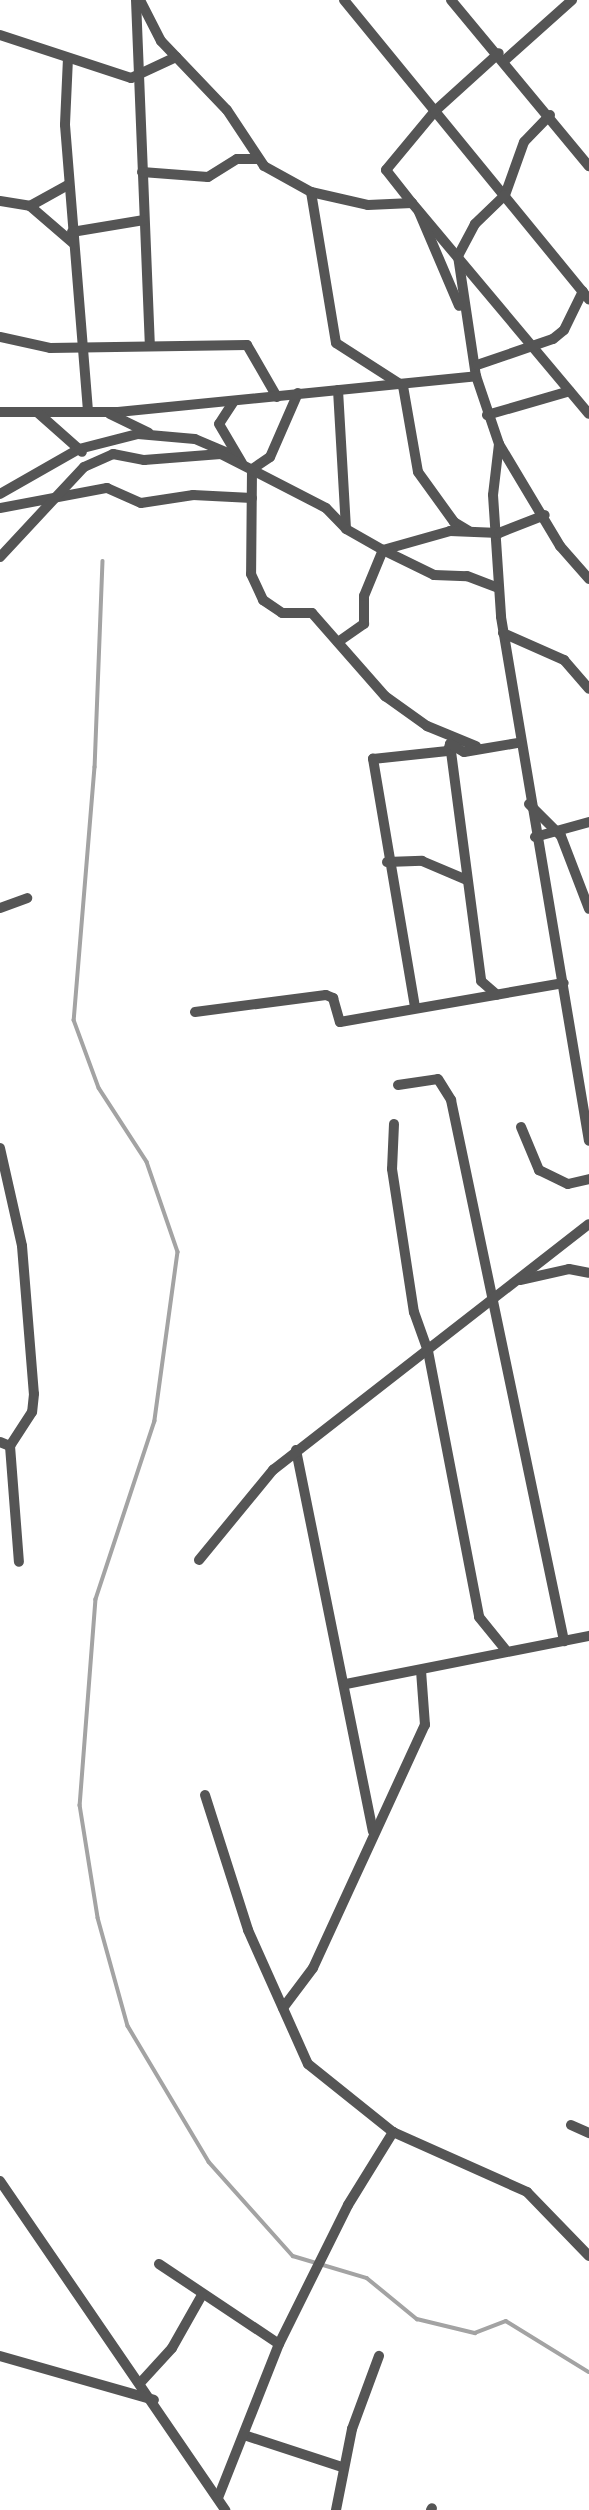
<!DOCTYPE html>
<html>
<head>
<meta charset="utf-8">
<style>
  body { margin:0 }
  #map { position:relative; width:589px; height:2510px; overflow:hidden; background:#fff; font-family:Inter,sans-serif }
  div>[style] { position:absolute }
  .stream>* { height:3.5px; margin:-1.75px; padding:0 1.75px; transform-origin:1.75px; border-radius:1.75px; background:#a3a3a3 }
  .minor>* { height:10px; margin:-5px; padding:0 5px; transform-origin:5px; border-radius:5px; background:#555 }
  span { translate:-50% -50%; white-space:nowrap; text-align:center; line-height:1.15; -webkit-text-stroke:5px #fff; paint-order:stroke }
</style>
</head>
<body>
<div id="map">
  <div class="stream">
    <div style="left:103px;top:561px;width:206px;rotate:92.2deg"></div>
    <div style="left:95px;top:767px;width:254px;rotate:94.7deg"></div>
    <div style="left:74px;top:1020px;width:72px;rotate:69.8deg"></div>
    <div style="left:99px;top:1088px;width:88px;rotate:57deg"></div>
    <div style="left:147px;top:1162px;width:95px;rotate:71deg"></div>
    <div style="left:178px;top:1252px;width:171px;rotate:97.8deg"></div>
    <div style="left:155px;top:1421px;width:188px;rotate:108.3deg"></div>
    <div style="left:96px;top:1599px;width:207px;rotate:94.4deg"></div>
    <div style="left:80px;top:1805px;width:114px;rotate:80.9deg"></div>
    <div style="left:98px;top:1918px;width:112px;rotate:74.5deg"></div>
    <div style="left:128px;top:2026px;width:158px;rotate:59.2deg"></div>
    <div style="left:209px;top:2162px;width:126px;rotate:48.2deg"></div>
    <div style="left:293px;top:2256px;width:77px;rotate:16.6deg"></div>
    <div style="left:367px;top:2278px;width:65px;rotate:39.4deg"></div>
    <div style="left:417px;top:2319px;width:60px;rotate:13.6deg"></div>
    <div style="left:475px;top:2333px;width:33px;rotate:-21deg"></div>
    <div style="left:506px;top:2321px;width:97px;rotate:31.6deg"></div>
  </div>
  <div class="minor">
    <div style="left:136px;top:0;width:342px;rotate:87.7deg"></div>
    <div style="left:140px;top:0;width:46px;rotate:62.9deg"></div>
    <div style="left:161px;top:41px;width:95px;rotate:46.3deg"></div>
    <div style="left:227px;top:110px;width:67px;rotate:56.5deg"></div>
    <div style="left:264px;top:166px;width:54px;rotate:29deg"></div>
    <div style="left:311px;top:192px;width:58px;rotate:12.8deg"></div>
    <div style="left:368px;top:205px;width:44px;rotate:-2.6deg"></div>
    <div style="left:412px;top:203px;width:275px;rotate:50deg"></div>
    <div style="left:344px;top:0;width:387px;rotate:50.7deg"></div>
    <div style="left:451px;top:0;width:216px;rotate:50.3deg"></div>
    <div style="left:0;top:35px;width:138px;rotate:18.2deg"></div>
    <div style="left:131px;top:78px;width:50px;rotate:-25deg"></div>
    <div style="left:68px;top:58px;width:67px;rotate:92.6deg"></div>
    <div style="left:65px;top:125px;width:286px;rotate:85.4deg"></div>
    <div style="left:505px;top:60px;width:90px;rotate:-41.8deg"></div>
    <div style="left:550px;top:115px;width:37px;rotate:134deg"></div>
    <div style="left:524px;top:142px;width:56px;rotate:109.7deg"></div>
    <div style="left:505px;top:195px;width:42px;rotate:136deg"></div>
    <div style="left:475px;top:224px;width:36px;rotate:118deg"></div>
    <div style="left:458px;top:256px;width:121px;rotate:81.5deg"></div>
    <div style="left:476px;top:376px;width:72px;rotate:71.3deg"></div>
    <div style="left:499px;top:444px;width:119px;rotate:59.1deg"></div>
    <div style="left:560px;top:546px;width:44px;rotate:48.7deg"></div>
    <div style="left:142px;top:172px;width:66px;rotate:4.3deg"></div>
    <div style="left:208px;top:177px;width:34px;rotate:-32deg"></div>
    <div style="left:237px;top:159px;width:20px"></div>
    <div style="left:311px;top:192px;width:153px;rotate:80.6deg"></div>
    <div style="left:336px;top:343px;width:80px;rotate:32.7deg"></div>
    <div style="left:403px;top:386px;width:87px;rotate:80.1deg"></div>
    <div style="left:418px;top:472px;width:62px;rotate:54.2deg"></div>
    <div style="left:454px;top:522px;width:17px;rotate:31deg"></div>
    <div style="left:0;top:201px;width:30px;rotate:9deg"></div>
    <div style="left:30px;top:206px;width:57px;rotate:40.7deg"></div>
    <div style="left:412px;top:203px;width:42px;rotate:-128.2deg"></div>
    <div style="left:386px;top:170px;width:77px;rotate:-50.3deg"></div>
    <div style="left:435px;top:111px;width:86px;rotate:-42.2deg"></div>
    <div style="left:30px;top:206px;width:43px;rotate:-28.9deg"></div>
    <div style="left:419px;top:212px;width:102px;rotate:66.9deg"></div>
    <div style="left:72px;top:232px;width:73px;rotate:-9.5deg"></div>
    <div style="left:0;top:337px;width:51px;rotate:12.4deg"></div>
    <div style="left:50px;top:348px;width:197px;rotate:-0.9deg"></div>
    <div style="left:247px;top:345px;width:60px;rotate:60deg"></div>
    <div style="left:477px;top:365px;width:80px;rotate:-18.9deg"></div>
    <div style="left:553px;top:339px;width:14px;rotate:-39deg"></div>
    <div style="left:564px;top:330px;width:43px;rotate:-64deg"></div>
    <div style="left:338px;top:390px;width:139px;rotate:86.7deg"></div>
    <div style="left:298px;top:393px;width:70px;rotate:113.6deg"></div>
    <div style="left:270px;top:457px;width:22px;rotate:146deg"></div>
    <div style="left:252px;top:469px;width:105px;rotate:90.5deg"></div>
    <div style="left:251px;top:574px;width:29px;rotate:65deg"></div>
    <div style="left:263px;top:600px;width:23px;rotate:34deg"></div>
    <div style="left:282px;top:613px;width:30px"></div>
    <div style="left:312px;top:613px;width:111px;rotate:48.7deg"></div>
    <div style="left:385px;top:696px;width:52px;rotate:35.5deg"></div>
    <div style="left:427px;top:726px;width:53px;rotate:22.2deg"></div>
    <div style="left:234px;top:401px;width:27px;rotate:123deg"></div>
    <div style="left:219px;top:424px;width:45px;rotate:59.5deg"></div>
    <div style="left:0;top:412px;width:118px"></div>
    <div style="left:118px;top:412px;width:360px;rotate:-5.7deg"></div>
    <div style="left:37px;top:412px;width:60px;rotate:41.6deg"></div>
    <div style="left:110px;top:414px;width:43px;rotate:26deg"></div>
    <div style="left:487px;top:415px;width:86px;rotate:-16.1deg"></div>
    <div style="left:499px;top:444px;width:51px;rotate:96.7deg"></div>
    <div style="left:493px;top:495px;width:122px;rotate:86.2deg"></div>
    <div style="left:501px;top:617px;width:531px;rotate:80.47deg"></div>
    <div style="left:0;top:494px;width:91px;rotate:-29.7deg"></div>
    <div style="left:79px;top:449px;width:61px;rotate:-14.3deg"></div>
    <div style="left:138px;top:434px;width:57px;rotate:5deg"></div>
    <div style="left:195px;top:439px;width:34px;rotate:23deg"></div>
    <div style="left:0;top:508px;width:109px;rotate:-10.6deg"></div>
    <div style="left:107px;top:488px;width:37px;rotate:24deg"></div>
    <div style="left:141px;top:503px;width:53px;rotate:-8.7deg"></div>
    <div style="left:193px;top:495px;width:59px;rotate:2.9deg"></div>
    <div style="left:0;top:557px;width:123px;rotate:-47deg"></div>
    <div style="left:84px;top:467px;width:32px;rotate:-24deg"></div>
    <div style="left:113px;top:454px;width:32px;rotate:11deg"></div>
    <div style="left:144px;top:460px;width:77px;rotate:-4.5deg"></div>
    <div style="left:221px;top:454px;width:118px;rotate:27.2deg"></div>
    <div style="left:326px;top:508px;width:29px;rotate:46deg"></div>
    <div style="left:346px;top:529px;width:43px;rotate:29.6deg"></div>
    <div style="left:383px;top:550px;width:70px;rotate:-15.8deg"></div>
    <div style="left:450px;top:531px;width:49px;rotate:2.3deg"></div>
    <div style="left:499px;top:533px;width:49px;rotate:-21.4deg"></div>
    <div style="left:503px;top:633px;width:67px;rotate:23.9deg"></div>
    <div style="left:564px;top:660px;width:38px;rotate:49deg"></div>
    <div style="left:338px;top:642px;width:32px;rotate:-35deg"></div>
    <div style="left:364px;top:624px;width:28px;rotate:-90deg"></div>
    <div style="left:364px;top:596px;width:50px;rotate:-67.6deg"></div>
    <div style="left:383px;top:550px;width:57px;rotate:26.1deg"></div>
    <div style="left:434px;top:575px;width:33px;rotate:2deg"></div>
    <div style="left:467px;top:576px;width:34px;rotate:21deg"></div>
    <div style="left:450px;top:744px;width:239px;rotate:82.5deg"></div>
    <div style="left:481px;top:981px;width:21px;rotate:41deg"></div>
    <div style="left:529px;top:804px;width:45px;rotate:45deg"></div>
    <div style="left:561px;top:836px;width:78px;rotate:69deg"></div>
    <div style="left:535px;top:837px;width:56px;rotate:-15.5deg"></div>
    <div style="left:387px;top:862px;width:35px;rotate:-2deg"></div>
    <div style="left:422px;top:861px;width:49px;rotate:22.9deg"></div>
    <div style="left:0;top:908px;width:29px;rotate:-20deg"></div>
    <div style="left:415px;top:1007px;width:252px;rotate:-99.6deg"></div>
    <div style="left:373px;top:759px;width:75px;rotate:-6.1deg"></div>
    <div style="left:448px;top:751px;width:7px;rotate:-74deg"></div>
    <div style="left:450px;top:744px;width:16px;rotate:30deg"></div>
    <div style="left:464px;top:752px;width:55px;rotate:-9.5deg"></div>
    <div style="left:195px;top:1012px;width:132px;rotate:-7.4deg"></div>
    <div style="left:326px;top:995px;width:8px;rotate:23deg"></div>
    <div style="left:333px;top:998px;width:25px;rotate:74deg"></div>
    <div style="left:340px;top:1022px;width:227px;rotate:-9.9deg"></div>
    <div style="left:398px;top:1085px;width:40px;rotate:-8.5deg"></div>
    <div style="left:438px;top:1079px;width:25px;rotate:58deg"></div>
    <div style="left:451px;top:1100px;width:553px;rotate:78.2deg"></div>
    <div style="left:394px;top:1124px;width:45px;rotate:92.5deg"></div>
    <div style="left:392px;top:1169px;width:145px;rotate:81.3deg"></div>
    <div style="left:414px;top:1312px;width:41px;rotate:70.3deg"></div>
    <div style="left:428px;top:1351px;width:271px;rotate:79.1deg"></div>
    <div style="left:479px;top:1617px;width:41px;rotate:50.9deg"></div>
    <div style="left:521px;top:1127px;width:47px;rotate:67.3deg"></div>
    <div style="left:539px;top:1170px;width:32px;rotate:26deg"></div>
    <div style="left:568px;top:1184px;width:22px;rotate:-13deg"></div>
    <div style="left:0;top:1148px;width:100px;rotate:77.3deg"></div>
    <div style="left:22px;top:1246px;width:148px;rotate:85.4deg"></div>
    <div style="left:34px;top:1394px;width:18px;rotate:96deg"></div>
    <div style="left:32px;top:1412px;width:40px;rotate:122.9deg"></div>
    <div style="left:520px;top:1280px;width:50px;rotate:-12.7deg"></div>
    <div style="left:569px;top:1269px;width:20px;rotate:11deg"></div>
    <div style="left:0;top:1442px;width:11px;rotate:22deg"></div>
    <div style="left:10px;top:1446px;width:116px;rotate:85.6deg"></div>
    <div style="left:296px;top:1450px;width:389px;rotate:78.6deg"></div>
    <div style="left:199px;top:1560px;width:117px;rotate:-50.6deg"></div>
    <div style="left:273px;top:1470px;width:400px;rotate:-37.9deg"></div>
    <div style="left:346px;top:1684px;width:248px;rotate:-11.2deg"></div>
    <div style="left:205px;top:1795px;width:142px;rotate:72.3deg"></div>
    <div style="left:248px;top:1930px;width:147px;rotate:65.9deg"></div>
    <div style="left:308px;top:2064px;width:109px;rotate:38.7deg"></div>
    <div style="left:393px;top:2132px;width:147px;rotate:24.1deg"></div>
    <div style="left:527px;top:2192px;width:89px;rotate:45.9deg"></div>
    <div style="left:283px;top:2008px;width:50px;rotate:-53.1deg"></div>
    <div style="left:313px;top:1968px;width:268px;rotate:-65.3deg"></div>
    <div style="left:425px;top:1725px;width:55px;rotate:-94.2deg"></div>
    <div style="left:571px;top:2125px;width:20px;rotate:24deg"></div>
    <div style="left:0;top:2181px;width:399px;rotate:55.6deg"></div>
    <div style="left:159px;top:2264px;width:144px;rotate:33.7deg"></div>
    <div style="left:0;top:2356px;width:160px;rotate:15.9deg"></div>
    <div style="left:141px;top:2382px;width:46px;rotate:-47.6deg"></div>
    <div style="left:172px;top:2348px;width:61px;rotate:-60.5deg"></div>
    <div style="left:244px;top:2435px;width:103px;rotate:18.1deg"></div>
    <div style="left:218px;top:2498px;width:166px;rotate:-68.4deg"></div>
    <div style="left:279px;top:2344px;width:155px;rotate:-63.6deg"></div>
    <div style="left:348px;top:2205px;width:86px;rotate:-58.3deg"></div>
    <div style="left:336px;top:2510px;width:83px;rotate:-78.8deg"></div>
    <div style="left:352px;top:2429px;width:78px;rotate:-69.7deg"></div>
    <div style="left:431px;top:2510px;width:2px;rotate:-63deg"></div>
  </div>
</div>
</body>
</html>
